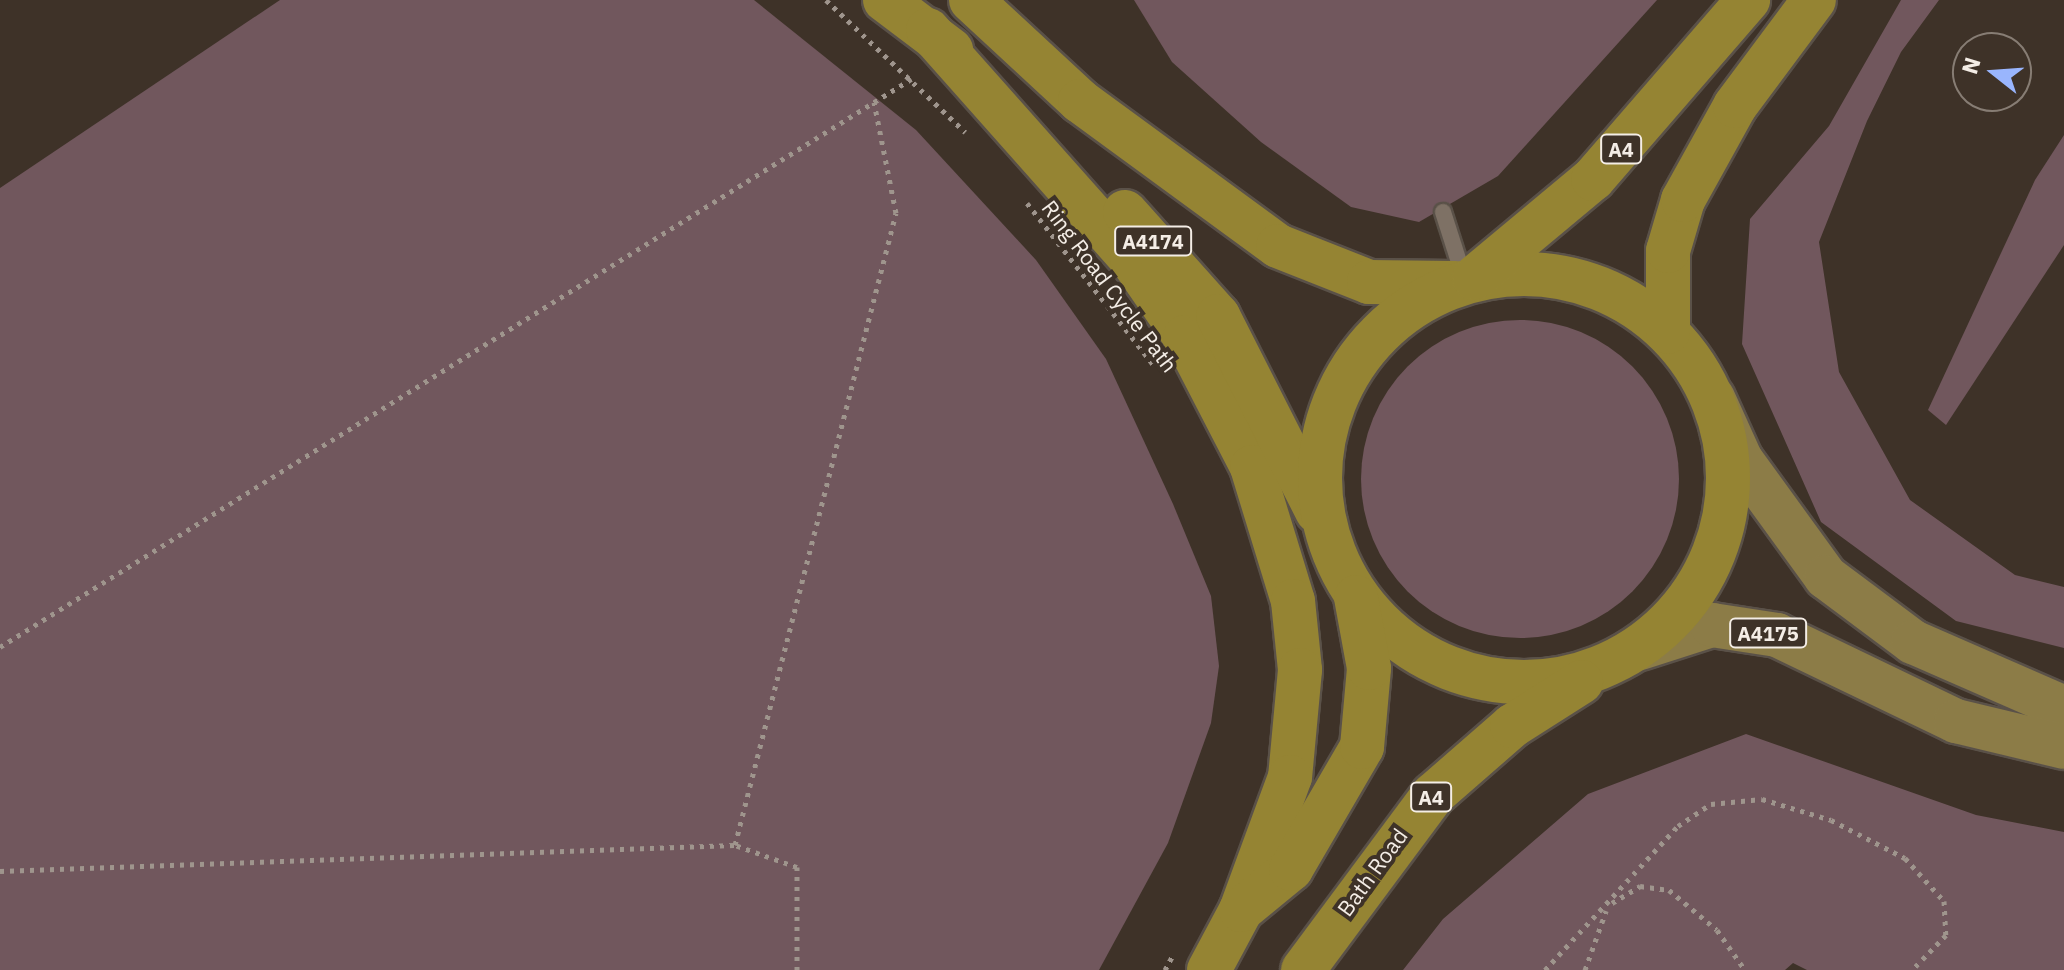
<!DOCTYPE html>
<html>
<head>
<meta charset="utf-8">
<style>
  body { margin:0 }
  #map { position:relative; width:2064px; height:970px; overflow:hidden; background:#3e3228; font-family:"IBM Plex Sans",sans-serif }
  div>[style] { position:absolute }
  .green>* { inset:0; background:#71575d }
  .round { border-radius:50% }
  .path>* { height:5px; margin-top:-2.5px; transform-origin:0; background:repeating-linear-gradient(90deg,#9f958d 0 4px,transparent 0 10px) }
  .roads { filter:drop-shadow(2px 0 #5a5148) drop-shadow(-2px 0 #5a5148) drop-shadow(0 2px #5a5148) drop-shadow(0 -2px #5a5148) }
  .lane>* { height:16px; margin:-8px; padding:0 8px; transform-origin:8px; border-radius:8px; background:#7e7165 }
  .primary>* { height:44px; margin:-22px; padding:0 22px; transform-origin:22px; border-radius:22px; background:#8c7c47 }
  .highway>* { height:44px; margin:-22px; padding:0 22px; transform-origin:22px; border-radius:22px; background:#958433 }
  .highway>.ring { margin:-22px; padding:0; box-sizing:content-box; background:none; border:44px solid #958433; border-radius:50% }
  span { translate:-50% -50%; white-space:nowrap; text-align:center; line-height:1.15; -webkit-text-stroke:8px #3e3228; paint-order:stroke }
  .shield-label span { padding:2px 6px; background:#3e3228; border:2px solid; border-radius:6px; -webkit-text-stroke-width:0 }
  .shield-label { font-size:20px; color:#f4ede6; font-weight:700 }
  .street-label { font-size:22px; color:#f4ede6 }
  .north { position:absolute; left:1952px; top:32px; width:80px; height:80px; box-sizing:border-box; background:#3e3228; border:2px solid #877d74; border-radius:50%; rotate:287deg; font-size:22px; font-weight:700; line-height:32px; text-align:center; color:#f4ede6 }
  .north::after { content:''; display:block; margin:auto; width:28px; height:36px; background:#99b5fd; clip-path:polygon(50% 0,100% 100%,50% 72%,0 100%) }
</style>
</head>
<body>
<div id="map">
  <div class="green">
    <div style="clip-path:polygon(280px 0,754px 0,916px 130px,1036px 260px,1106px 359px,1173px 504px,1211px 596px,1219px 666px,1211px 723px,1168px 843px,1099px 970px,0 970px,0 188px)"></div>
    <div style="clip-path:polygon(1134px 0,1657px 0,1498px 176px,1419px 222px,1351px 207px,1261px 142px,1172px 62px)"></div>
    <div style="clip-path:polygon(1901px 0,1939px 0,1901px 52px,1867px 121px,1819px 242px,1839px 372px,1910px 500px,2015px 575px,2064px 587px,2064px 648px,1956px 621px,1821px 522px,1742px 344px,1750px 219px,1829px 126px)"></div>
    <div style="clip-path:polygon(2064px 135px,2064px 245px,1946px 425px,1928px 410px,2035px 180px)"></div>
    <div class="round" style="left:1361px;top:320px;width:318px;height:318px"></div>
    <div style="clip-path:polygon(1746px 734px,1976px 815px,2064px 832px,2064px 970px,1807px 970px,1793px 963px,1785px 970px,1403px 970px,1443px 919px,1588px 794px)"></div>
  </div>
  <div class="path">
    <div style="left:826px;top:0;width:192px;rotate:43.5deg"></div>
    <div style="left:1027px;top:203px;width:209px;rotate:52deg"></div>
    <div style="left:0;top:647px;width:1074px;rotate:-31.94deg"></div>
    <div style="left:0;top:871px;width:735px;rotate:-2.03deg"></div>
    <div style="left:1612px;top:903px;width:33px;rotate:-31deg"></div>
    <div style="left:1640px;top:886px;width:29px;rotate:8deg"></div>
    <div style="left:1669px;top:890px;width:62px;rotate:39.8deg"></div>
    <div style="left:1717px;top:930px;width:49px;rotate:55deg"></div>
    <div style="left:797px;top:970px;width:103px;rotate:-90deg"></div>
    <div style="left:797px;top:867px;width:66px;rotate:-160.5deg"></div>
    <div style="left:735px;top:845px;width:652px;rotate:-75.71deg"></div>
    <div style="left:896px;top:213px;width:113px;rotate:-101.2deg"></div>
    <div style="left:1165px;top:970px;width:19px;rotate:-62deg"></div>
    <div style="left:1545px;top:970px;width:196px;rotate:-47.3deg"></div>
    <div style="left:1678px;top:826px;width:40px;rotate:-34deg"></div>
    <div style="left:1711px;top:804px;width:51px;rotate:-5.6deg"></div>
    <div style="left:1762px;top:799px;width:72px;rotate:16.9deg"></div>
    <div style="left:1831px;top:820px;width:83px;rotate:27.2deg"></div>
    <div style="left:1905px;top:858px;width:58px;rotate:47.8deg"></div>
    <div style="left:1944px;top:901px;width:34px;rotate:87deg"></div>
    <div style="left:1946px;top:935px;width:49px;rotate:134.2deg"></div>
    <div style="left:1585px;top:970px;width:63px;rotate:-70.4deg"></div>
  </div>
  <div class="roads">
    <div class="lane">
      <div style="left:1443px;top:212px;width:72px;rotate:72.3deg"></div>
    </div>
    <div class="primary">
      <div style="left:1713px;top:398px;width:68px;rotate:65.7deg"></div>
      <div style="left:1741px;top:460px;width:145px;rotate:54deg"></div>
      <div style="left:1826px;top:577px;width:109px;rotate:36.8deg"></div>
      <div style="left:1913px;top:642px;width:165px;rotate:23.6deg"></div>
      <div style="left:1640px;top:648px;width:76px;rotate:-17.7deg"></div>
      <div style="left:1712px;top:625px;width:66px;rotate:8.7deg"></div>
      <div style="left:1777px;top:635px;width:199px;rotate:25.7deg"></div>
      <div style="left:1956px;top:721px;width:111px;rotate:13.5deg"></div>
    </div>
    <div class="highway">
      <div style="left:885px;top:0;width:83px;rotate:37.1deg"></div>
      <div style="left:971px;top:0;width:149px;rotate:42.8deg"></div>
      <div style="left:1080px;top:101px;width:245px;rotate:36.2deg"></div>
      <div style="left:1278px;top:246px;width:98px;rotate:21.6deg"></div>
      <div style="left:1369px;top:282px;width:86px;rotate:0.7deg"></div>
      <div style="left:928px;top:30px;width:307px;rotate:48.4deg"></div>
      <div style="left:1132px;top:260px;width:93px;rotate:55.5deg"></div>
      <div style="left:1185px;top:337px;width:146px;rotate:62.7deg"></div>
      <div style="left:1252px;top:467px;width:140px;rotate:73deg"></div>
      <div style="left:1293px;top:601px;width:69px;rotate:84.2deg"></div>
      <div style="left:1300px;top:670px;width:107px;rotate:95.3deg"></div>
      <div style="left:1290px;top:777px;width:142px;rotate:110.2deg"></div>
      <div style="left:1125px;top:212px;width:140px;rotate:48.2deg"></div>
      <div style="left:1218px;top:316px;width:219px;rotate:63.1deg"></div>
      <div class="ring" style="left:1320px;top:274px;width:364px;height:364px"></div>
      <div style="left:1474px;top:278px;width:155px;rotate:-39.8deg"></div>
      <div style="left:1593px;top:179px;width:237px;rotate:-49.1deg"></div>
      <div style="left:1668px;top:332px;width:81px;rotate:-90deg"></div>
      <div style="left:1668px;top:251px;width:53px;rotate:-73.6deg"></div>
      <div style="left:1683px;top:200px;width:107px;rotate:-61deg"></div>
      <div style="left:1735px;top:106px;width:132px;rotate:-53.3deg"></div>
      <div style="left:1209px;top:970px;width:68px;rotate:-61.9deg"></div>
      <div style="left:1241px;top:910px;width:65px;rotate:-39.4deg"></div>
      <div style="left:1291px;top:869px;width:141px;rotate:-59.8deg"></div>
      <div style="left:1362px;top:747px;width:79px;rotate:-84.9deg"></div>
      <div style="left:1369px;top:668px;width:72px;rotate:-100.4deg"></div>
      <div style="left:1303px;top:970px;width:218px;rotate:-53.4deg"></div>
      <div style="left:1433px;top:795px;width:105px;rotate:-41.1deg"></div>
      <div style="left:1512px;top:726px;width:82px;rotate:-32.5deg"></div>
    </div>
  </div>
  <div class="shield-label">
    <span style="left:1621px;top:149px">A4</span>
    <span style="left:1153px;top:241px">A4174</span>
    <span style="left:1768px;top:633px">A4175</span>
    <span style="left:1431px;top:797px">A4</span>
  </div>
  <div class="street-label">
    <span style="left:1110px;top:286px;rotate:53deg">Ring Road Cycle Path</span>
    <span style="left:1372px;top:872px;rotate:-54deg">Bath Road</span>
  </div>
  <div class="north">N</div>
</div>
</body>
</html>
